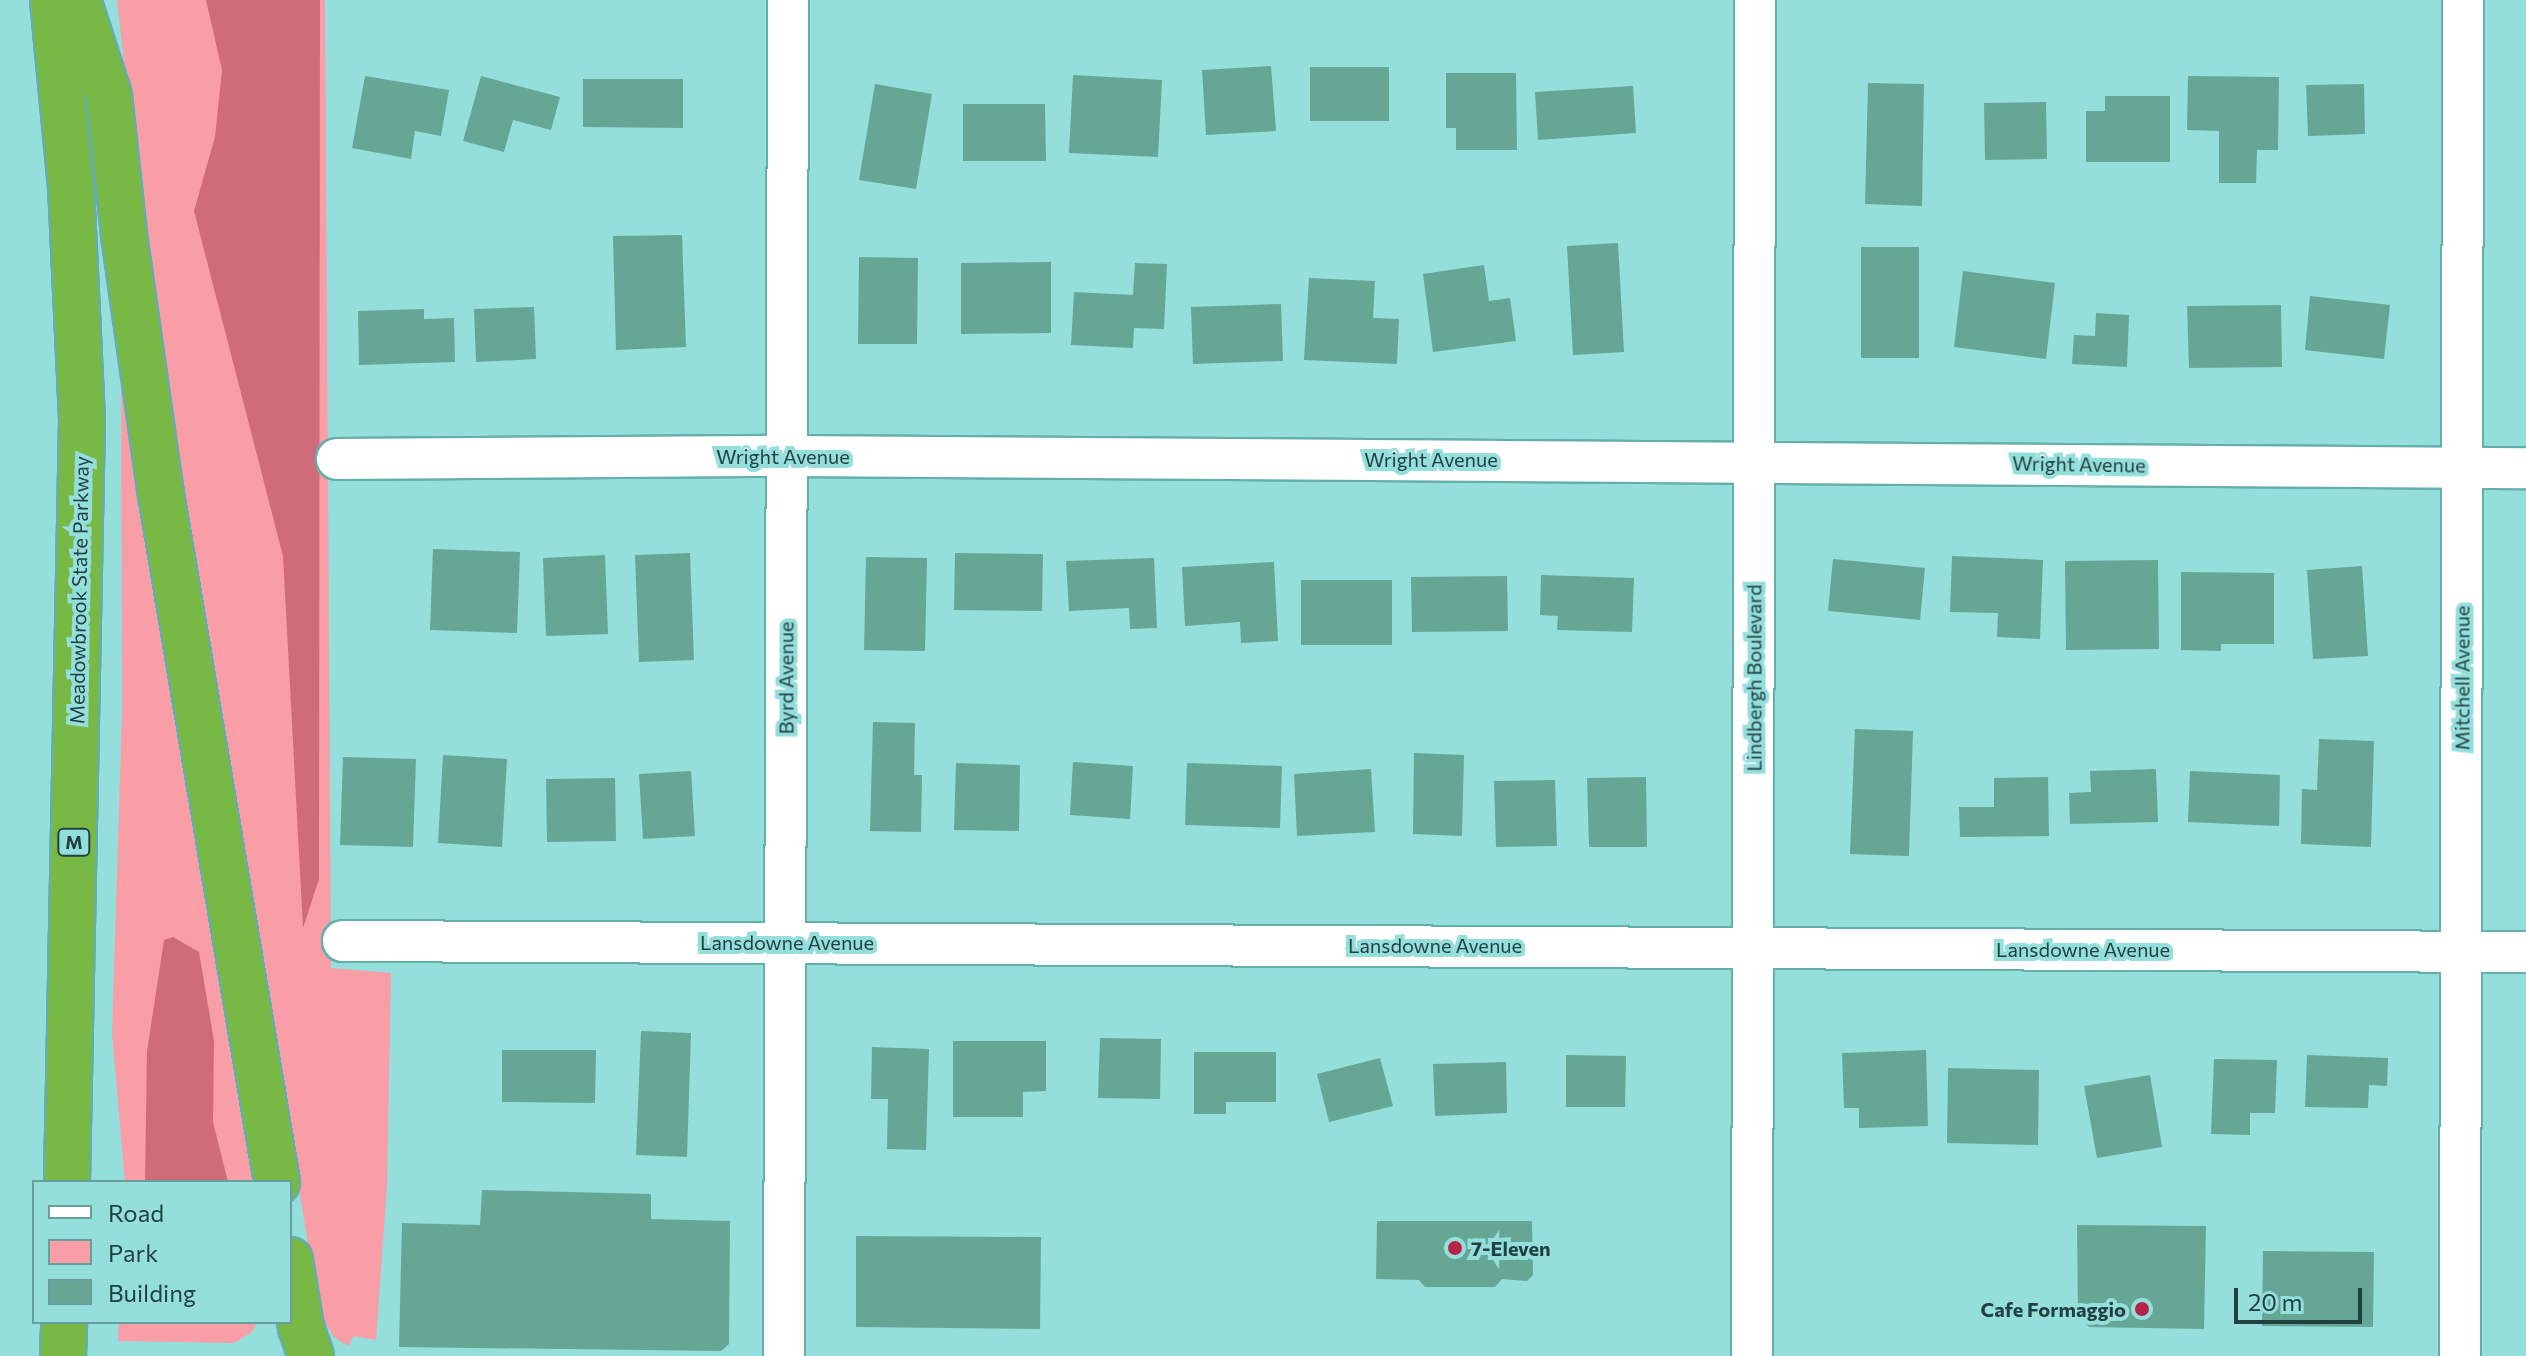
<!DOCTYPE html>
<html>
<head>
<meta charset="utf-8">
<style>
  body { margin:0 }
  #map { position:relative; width:2526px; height:1356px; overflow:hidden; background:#94dedc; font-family:Commissioner,sans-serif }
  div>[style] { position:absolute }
  .green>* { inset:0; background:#f99da6 }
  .forest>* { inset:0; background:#ce6d79 }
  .building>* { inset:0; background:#65a794 }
  .roads { filter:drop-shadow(2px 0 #64aeac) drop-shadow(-2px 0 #64aeac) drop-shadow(0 2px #64aeac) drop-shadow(0 -2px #64aeac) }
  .minor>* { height:40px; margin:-20px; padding:0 20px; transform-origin:20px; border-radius:20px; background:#fff }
  .motorway>* { height:44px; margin:-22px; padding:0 22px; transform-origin:22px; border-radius:22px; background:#78b844 }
  .dots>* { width:22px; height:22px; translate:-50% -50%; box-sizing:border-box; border:4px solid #94dedc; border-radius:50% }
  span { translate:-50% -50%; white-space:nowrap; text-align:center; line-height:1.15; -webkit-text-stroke:8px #94dedc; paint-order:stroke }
  .shield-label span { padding:2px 6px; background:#94dedc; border:2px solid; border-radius:6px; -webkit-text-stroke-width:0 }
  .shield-label { font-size:18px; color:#21403f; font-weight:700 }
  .street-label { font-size:20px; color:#21403f }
  .poi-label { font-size:20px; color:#21403f; font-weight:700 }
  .left { translate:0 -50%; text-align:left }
  .right { translate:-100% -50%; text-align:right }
  .legend { position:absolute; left:32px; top:1180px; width:260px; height:144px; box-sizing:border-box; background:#94dedc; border:2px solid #669f9d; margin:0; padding:10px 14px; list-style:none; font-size:24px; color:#21403f }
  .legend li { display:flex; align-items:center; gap:16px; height:40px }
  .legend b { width:40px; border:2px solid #669f9d }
  .scale { position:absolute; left:2234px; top:1288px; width:128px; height:36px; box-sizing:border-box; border:4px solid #21403f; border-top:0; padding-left:10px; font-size:24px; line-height:28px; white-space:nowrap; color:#21403f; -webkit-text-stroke:6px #94dedc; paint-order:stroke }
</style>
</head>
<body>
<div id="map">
  <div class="green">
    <div style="clip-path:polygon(117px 0,325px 0,331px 968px,391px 973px,387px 1185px,376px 1340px,354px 1336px,348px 1346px,334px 1337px,320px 1315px,169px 409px,145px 248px)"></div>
    <div style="clip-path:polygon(121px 316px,256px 1182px,125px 1182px,112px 1034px,122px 713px)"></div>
    <div style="clip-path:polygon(119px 1322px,257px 1322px,252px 1332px,234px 1343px,118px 1341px)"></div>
  </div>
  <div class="forest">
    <div style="clip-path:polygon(206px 0,320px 0,319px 879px,303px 928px,283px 556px,194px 211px,215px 137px,222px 70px)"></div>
    <div style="clip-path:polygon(173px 937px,199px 952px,214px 1041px,213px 1122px,228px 1182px,145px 1182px,147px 1051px,164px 940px)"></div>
  </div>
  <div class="building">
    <div style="clip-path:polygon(1271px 66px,1276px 131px,1206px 135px,1202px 70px)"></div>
    <div style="clip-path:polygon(1310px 67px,1389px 67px,1389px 121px,1310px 121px)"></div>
    <div style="clip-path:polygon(1446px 73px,1516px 73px,1517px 150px,1456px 150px,1456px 128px,1446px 128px)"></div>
    <div style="clip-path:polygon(1073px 75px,1162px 80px,1158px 157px,1069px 153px)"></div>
    <div style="clip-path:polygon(365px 76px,449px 90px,441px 136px,415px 131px,411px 159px,352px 148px)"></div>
    <div style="clip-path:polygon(481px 76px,560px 97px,551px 130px,513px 120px,504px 152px,463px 141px)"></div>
    <div style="clip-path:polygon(2188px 76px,2279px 77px,2278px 150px,2257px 150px,2256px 183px,2219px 183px,2219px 131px,2187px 130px)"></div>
    <div style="clip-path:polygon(583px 79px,683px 79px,683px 128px,583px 127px)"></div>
    <div style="clip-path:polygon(1868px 83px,1924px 84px,1922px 206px,1865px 204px)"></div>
    <div style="clip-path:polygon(875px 84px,932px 94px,916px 189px,859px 180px)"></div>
    <div style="clip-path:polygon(2364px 84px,2365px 134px,2308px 136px,2306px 85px)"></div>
    <div style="clip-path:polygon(1633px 86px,1636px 133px,1538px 140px,1535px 92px)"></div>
    <div style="clip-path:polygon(2105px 96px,2170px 96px,2170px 162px,2086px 162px,2086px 111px,2105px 111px)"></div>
    <div style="clip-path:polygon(2046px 102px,2047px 159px,1985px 160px,1984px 103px)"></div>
    <div style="clip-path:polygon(963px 104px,1045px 104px,1046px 161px,963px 161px)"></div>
    <div style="clip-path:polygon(682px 235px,686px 347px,616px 350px,613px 236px)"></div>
    <div style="clip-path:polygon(1618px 243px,1624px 352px,1573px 355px,1567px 246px)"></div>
    <div style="clip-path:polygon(1861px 247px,1919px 247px,1919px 358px,1861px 358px)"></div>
    <div style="clip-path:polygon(859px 257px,918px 258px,917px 344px,858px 344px)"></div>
    <div style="clip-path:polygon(1051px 262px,1051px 333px,961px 334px,961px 263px)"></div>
    <div style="clip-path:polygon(1135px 263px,1167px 264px,1164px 329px,1134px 328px,1133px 348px,1071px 345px,1074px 292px,1133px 295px)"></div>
    <div style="clip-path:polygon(1484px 265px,1489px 301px,1510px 298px,1516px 341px,1433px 352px,1423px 274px)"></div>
    <div style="clip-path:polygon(1963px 271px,2055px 283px,2046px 359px,1954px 347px)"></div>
    <div style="clip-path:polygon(1309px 278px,1375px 281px,1373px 318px,1399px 319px,1397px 364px,1304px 360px)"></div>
    <div style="clip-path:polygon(2310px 296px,2390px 305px,2384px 359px,2305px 350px)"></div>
    <div style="clip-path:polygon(1281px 304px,1283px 361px,1193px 364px,1191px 307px)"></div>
    <div style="clip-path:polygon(2281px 305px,2282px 367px,2189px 368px,2187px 306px)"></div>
    <div style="clip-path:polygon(534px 307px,536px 359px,476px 362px,474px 309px)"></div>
    <div style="clip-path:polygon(424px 309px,424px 319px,454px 318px,455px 362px,359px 365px,358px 311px)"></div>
    <div style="clip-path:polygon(2096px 313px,2129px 315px,2127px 367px,2072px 364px,2074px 335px,2095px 336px)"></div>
    <div style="clip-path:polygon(433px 549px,520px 552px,517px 633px,430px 630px)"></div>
    <div style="clip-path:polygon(690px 553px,694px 660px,639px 662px,635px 555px)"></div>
    <div style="clip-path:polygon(955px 553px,1043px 554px,1042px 611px,954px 610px)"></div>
    <div style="clip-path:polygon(605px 555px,608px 634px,546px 636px,543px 558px)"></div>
    <div style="clip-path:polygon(1952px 556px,2043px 560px,2040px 639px,1997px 637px,1998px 613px,1950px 612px)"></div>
    <div style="clip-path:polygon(866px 557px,927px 558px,925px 651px,864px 650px)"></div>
    <div style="clip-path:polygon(1154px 558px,1157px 628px,1130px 629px,1129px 608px,1069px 611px,1066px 561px)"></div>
    <div style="clip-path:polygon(1833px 559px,1925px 568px,1920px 620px,1828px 611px)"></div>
    <div style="clip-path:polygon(2158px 560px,2159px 649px,2066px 650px,2065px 561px)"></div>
    <div style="clip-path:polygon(1274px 562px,1278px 641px,1241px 643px,1240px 622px,1185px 626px,1182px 567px)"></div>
    <div style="clip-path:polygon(2362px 566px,2368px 656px,2313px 659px,2307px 570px)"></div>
    <div style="clip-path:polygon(2181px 572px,2274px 573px,2274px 644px,2221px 644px,2221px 651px,2181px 650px)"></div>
    <div style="clip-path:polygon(1541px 575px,1634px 578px,1632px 632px,1557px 630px,1558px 616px,1540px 615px)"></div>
    <div style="clip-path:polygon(1507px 576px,1508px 631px,1412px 632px,1411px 577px)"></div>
    <div style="clip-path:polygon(1301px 580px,1392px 580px,1392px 645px,1301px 645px)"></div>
    <div style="clip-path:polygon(873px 722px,915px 723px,914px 775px,922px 775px,921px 832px,870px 831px)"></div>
    <div style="clip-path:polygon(1855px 729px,1913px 731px,1909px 856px,1850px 854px)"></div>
    <div style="clip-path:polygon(2319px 739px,2374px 741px,2371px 847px,2301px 844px,2302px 789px,2317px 790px)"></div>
    <div style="clip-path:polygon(1414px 753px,1464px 755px,1462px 836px,1413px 834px)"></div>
    <div style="clip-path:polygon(443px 755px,507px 759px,502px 847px,438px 843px)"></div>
    <div style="clip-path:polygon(343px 757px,416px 759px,413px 847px,340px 845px)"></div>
    <div style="clip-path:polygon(1073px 762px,1133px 766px,1130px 819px,1070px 815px)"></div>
    <div style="clip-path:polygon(956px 763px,1020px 765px,1019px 831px,954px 830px)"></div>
    <div style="clip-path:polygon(1187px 763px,1282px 766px,1280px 828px,1185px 825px)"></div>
    <div style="clip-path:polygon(1371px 769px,1375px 832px,1297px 836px,1294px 774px)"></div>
    <div style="clip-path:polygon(2156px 769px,2158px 822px,2070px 824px,2069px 793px,2091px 792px,2090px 771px)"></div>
    <div style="clip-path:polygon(691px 771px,695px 836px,643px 839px,639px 774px)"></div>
    <div style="clip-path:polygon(2190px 771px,2280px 775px,2279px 826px,2188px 822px)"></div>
    <div style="clip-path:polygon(1646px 777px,1647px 847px,1589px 847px,1587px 778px)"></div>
    <div style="clip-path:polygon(2048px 777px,2049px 836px,1960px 837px,1959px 807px,1994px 807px,1994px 778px)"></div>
    <div style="clip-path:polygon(615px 778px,616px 841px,547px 842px,546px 779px)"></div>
    <div style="clip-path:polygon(1555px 780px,1557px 846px,1496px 847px,1494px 781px)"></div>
    <div style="clip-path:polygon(641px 1031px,691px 1033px,687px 1157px,636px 1155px)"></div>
    <div style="clip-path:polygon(1100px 1038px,1161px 1039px,1160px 1099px,1098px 1098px)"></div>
    <div style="clip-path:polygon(953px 1041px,1046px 1041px,1046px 1091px,1023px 1092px,1023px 1117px,953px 1117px)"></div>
    <div style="clip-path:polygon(872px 1047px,929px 1049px,926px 1150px,887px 1149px,888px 1099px,871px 1099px)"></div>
    <div style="clip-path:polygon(502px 1050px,596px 1050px,595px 1103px,502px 1102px)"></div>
    <div style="clip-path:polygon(1926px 1050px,1928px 1126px,1859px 1128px,1859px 1108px,1844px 1108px,1842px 1053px)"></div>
    <div style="clip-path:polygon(1194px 1052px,1276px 1052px,1276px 1102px,1226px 1102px,1226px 1114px,1194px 1114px)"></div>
    <div style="clip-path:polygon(1566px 1055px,1626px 1056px,1625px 1107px,1566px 1107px)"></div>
    <div style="clip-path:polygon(2307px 1055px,2388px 1058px,2387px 1086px,2369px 1085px,2368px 1108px,2305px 1107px)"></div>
    <div style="clip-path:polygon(1380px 1058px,1393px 1106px,1329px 1122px,1317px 1074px)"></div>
    <div style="clip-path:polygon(2214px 1059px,2277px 1060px,2275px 1113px,2250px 1113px,2250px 1135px,2211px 1134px)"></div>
    <div style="clip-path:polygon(1506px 1062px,1507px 1113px,1435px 1116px,1433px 1064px)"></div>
    <div style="clip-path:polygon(1948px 1068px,2039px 1070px,2038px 1145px,1947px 1143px)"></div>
    <div style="clip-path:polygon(2150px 1075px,2162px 1147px,2097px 1158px,2084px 1086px)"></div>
    <div style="clip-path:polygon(482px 1190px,651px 1194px,651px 1219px,730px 1221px,729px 1344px,721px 1351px,399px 1347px,402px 1223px,480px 1225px)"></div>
    <div style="clip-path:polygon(1377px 1221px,1532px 1221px,1533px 1275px,1527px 1281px,1502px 1279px,1495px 1287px,1425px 1287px,1419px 1280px,1376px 1279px)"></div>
    <div style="clip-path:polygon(2077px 1225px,2206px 1226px,2204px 1329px,2089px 1327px,2078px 1314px)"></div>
    <div style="clip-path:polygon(856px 1236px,1041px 1237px,1040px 1329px,856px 1327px)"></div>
    <div style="clip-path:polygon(2263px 1251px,2374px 1252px,2373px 1327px,2262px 1326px)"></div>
  </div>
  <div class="roads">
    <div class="minor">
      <div style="left:337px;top:459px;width:450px;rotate:-0.4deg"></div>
      <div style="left:787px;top:456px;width:1739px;rotate:0.4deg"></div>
      <div style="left:343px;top:941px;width:2183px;rotate:0.29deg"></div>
      <div style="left:784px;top:1356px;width:1356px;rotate:-89.83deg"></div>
      <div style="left:1752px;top:1356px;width:1356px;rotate:-89.87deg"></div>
      <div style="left:2460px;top:1356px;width:1356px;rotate:-89.87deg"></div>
    </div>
    <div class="motorway">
      <div style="left:53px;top:0;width:187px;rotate:84.5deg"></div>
      <div style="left:71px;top:186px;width:234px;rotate:87.3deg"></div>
      <div style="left:82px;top:420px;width:762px;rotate:91.13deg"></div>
      <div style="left:78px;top:0;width:101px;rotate:72.1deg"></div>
      <div style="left:109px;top:96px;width:140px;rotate:83.8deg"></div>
      <div style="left:124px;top:235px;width:262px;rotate:81.9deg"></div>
      <div style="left:161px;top:494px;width:698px;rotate:80.43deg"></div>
      <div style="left:290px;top:1260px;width:68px;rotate:80.7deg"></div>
      <div style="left:301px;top:1327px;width:31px;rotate:71deg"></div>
      <div style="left:63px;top:1356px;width:34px;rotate:-88deg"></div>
    </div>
  </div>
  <div class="dots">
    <div style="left:1455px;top:1248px;background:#b62547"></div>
    <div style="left:2142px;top:1309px;background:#b62547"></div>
  </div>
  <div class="shield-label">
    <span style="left:74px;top:842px">M</span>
  </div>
  <div class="street-label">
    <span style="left:783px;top:456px">Wright Avenue</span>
    <span style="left:1431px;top:459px">Wright Avenue</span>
    <span style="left:2079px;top:464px;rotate:1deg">Wright Avenue</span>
    <span style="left:79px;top:590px;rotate:-89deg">Meadowbrook State Parkway</span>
    <span style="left:786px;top:678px;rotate:-90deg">Byrd Avenue</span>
    <span style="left:1754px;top:678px;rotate:-90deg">Lindbergh Boulevard</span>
    <span style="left:2462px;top:678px;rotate:-90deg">Mitchell Avenue</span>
    <span style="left:787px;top:942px">Lansdowne Avenue</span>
    <span style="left:1435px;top:945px">Lansdowne Avenue</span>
    <span style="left:2083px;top:949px">Lansdowne Avenue</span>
  </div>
  <div class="poi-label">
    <span class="left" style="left:1471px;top:1248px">7-Eleven</span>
    <span class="right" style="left:2126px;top:1309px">Cafe Formaggio</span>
  </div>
  <ul class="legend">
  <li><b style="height:10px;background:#fff"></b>Road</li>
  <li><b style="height:22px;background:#f99da6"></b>Park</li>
  <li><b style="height:22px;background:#65a794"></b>Building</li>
  </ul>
  <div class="scale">20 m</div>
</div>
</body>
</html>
